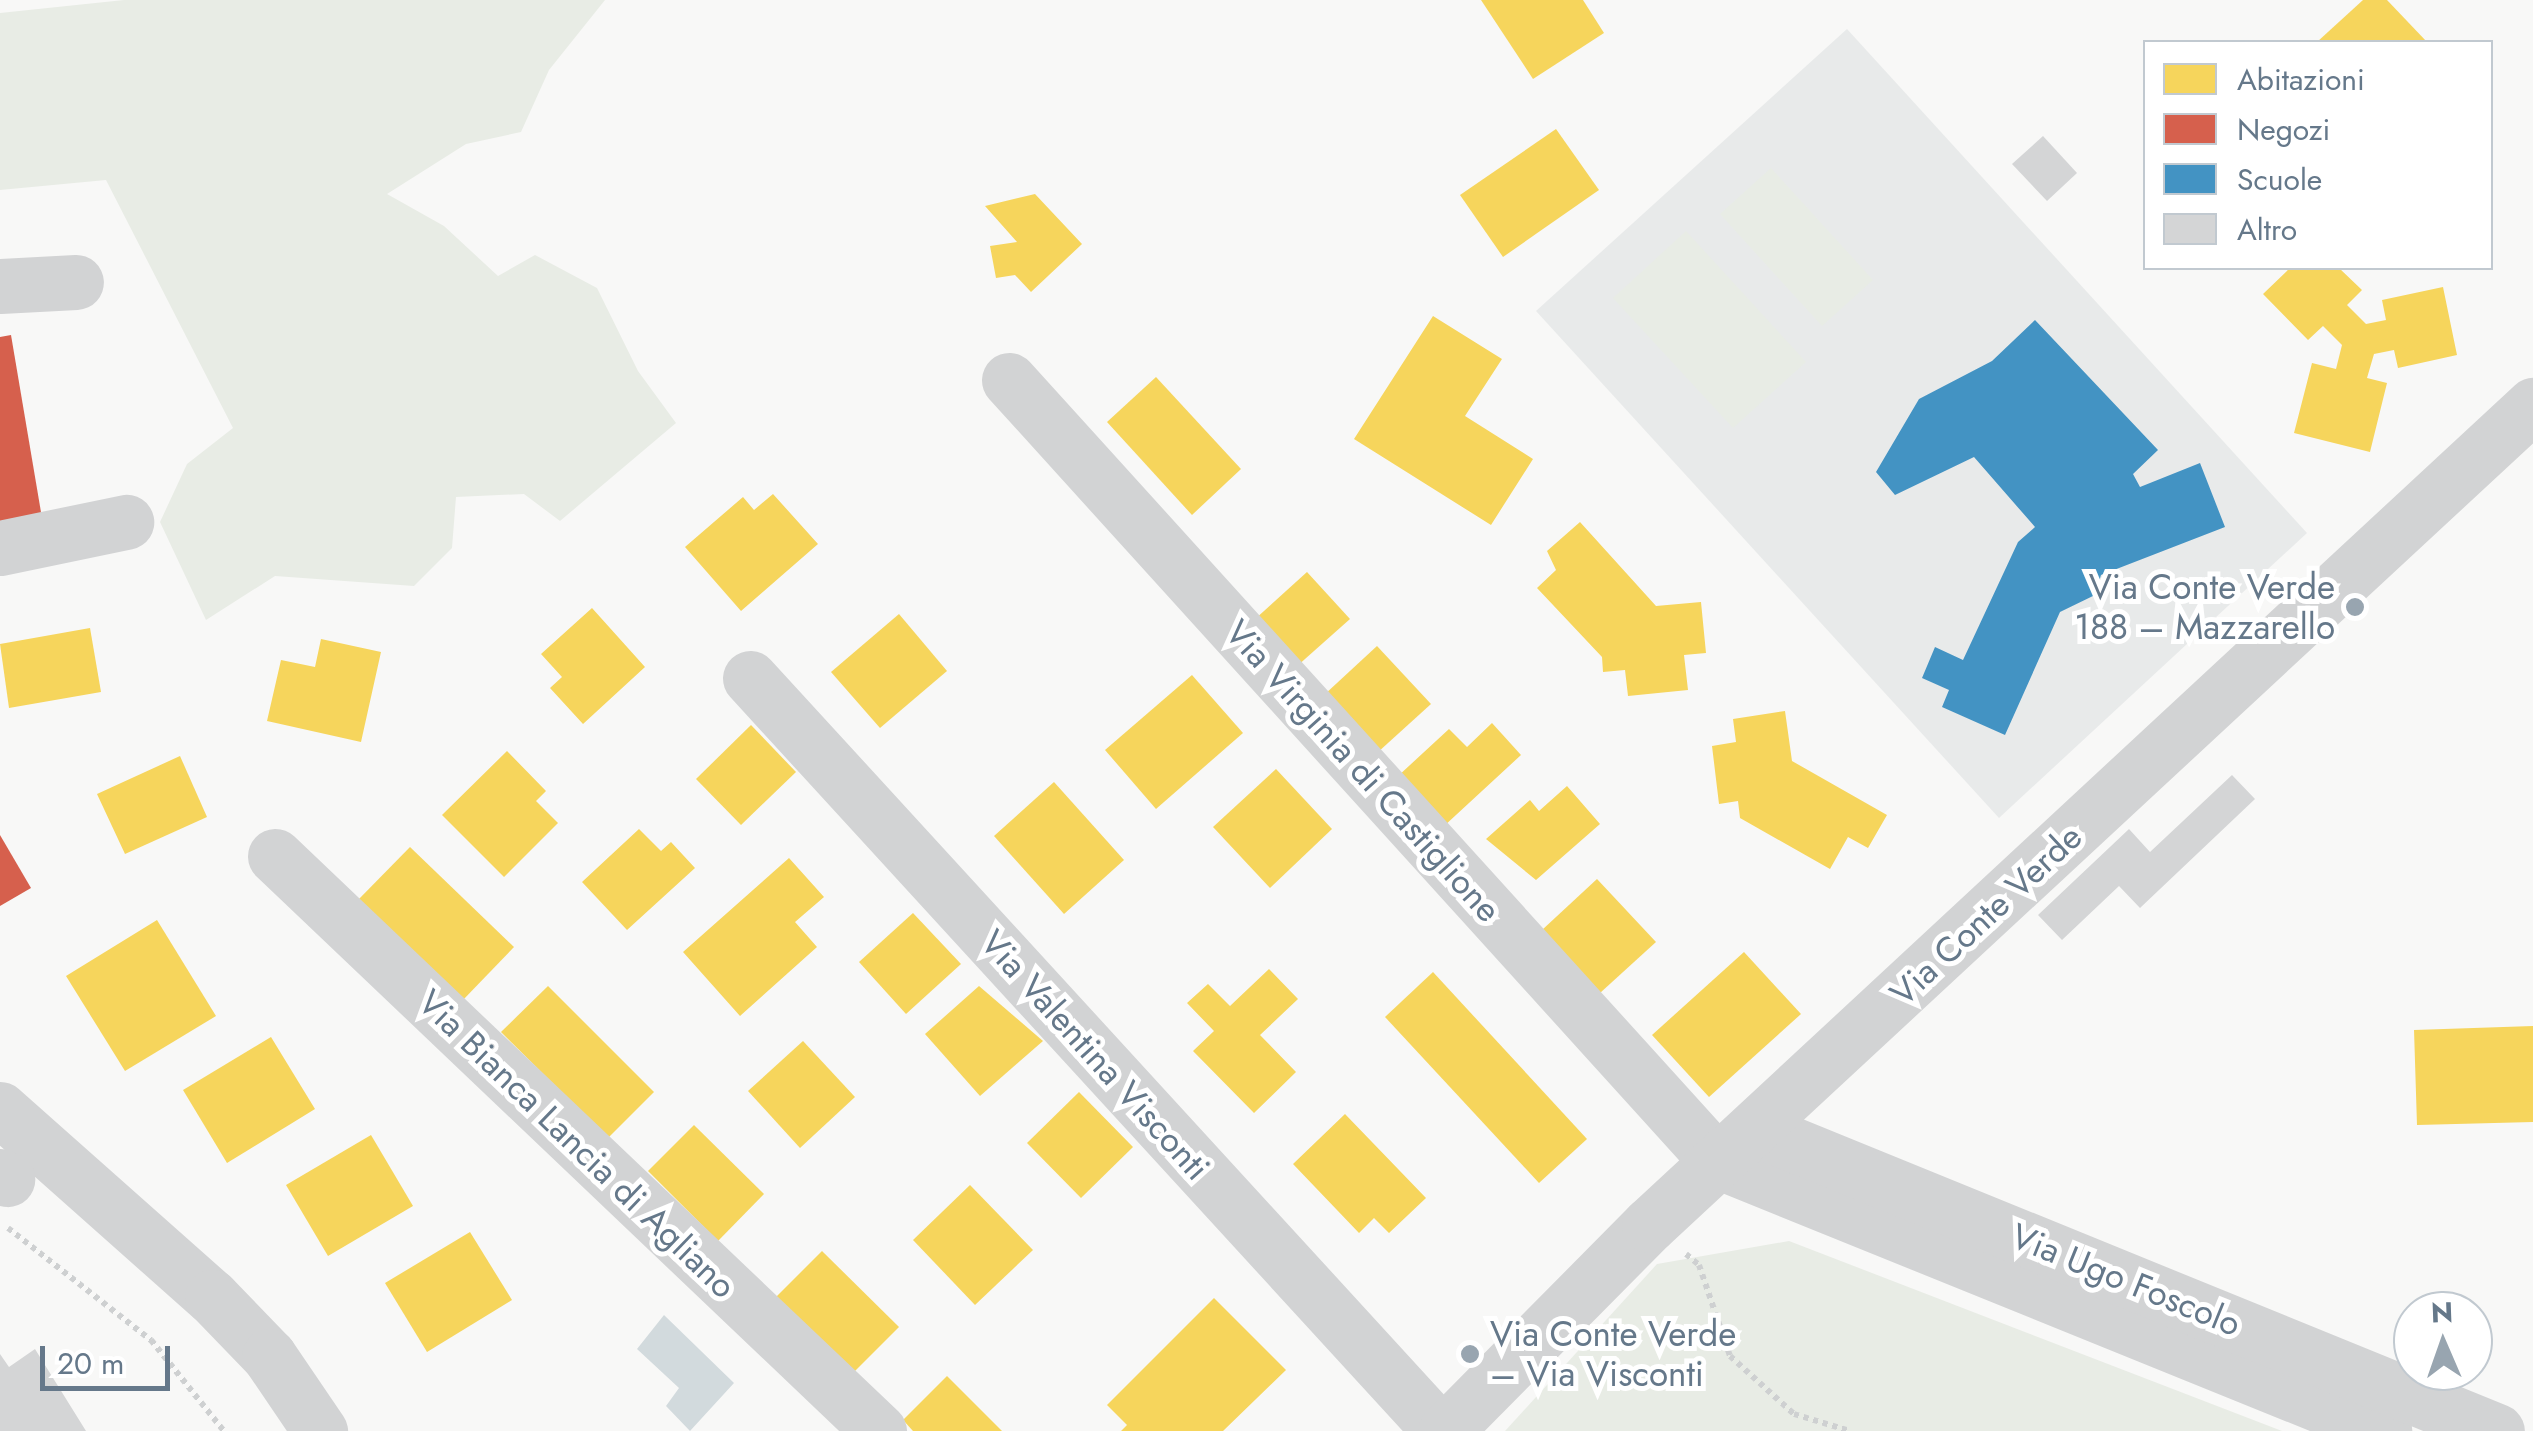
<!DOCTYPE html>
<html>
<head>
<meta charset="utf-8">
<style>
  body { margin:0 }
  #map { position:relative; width:2533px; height:1431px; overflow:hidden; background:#f8f8f7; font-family:Jost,sans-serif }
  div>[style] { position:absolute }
  .built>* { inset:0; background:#e8eaea }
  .green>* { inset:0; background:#e8ece5 }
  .water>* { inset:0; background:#d2dadd }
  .homes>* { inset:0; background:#f6d55c }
  .shops>* { inset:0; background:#d6604d }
  .schools>* { inset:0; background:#4393c3 }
  .building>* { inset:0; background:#d4d5d6 }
  .path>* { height:6px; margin-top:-3px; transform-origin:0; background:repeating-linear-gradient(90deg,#ced0d1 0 5px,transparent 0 10px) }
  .minor>* { height:55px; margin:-27.5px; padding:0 27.5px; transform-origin:27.5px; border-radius:27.5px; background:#d2d3d4 }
  .dots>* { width:28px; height:28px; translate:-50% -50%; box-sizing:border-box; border:5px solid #fff; border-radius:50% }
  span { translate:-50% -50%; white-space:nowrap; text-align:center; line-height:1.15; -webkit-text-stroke:10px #fff; paint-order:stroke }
  .poi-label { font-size:35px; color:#65788a }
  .right { translate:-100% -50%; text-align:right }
  .left { translate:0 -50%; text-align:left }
  .street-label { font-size:35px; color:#65788a }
  .legend { position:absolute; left:2143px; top:40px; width:350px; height:230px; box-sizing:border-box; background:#fff; border:2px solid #c1c9d0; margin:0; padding:12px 18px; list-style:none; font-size:30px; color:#65788a }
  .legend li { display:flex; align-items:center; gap:20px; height:50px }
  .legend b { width:50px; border:2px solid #c1c9d0 }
  .north { position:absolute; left:2393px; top:1291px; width:100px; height:100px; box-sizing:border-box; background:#fff; border:2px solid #c1c9d0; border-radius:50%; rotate:358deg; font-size:28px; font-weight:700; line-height:40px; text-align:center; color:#65788a }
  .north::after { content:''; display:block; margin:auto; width:35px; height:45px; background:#98a5b0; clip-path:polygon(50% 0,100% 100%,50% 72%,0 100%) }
  .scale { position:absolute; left:40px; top:1346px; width:130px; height:45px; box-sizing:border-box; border:5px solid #65788a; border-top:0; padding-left:12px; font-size:30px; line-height:35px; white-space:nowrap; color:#65788a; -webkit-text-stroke:8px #fff; paint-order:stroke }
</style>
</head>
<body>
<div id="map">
  <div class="built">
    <div style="clip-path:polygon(1847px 29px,2307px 533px,1999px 818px,1536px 311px)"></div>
  </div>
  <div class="green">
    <div style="clip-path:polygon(124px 0,605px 0,549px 70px,521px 132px,466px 144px,387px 194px,444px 226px,498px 276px,535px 255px,597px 288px,638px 371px,676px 423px,560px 521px,524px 494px,456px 497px,452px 548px,414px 586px,275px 576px,206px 620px,160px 522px,187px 464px,233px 428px,106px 180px,0 190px,0 13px)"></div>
    <div style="clip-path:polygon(1771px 168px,1873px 280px,1822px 326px,1720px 214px)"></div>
    <div style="clip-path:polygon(1686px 231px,1806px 362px,1733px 428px,1613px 298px)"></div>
    <div style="clip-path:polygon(1789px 1241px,2282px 1431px,1505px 1431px,1657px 1264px)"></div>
  </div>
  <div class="water">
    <div style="clip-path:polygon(664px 1315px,734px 1383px,690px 1431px,666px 1406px,679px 1388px,637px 1349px)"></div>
  </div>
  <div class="homes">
    <div style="clip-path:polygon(1481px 0,1583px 0,1604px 33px,1533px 79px)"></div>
    <div style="clip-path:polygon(2363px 0,2387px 0,2427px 42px,2317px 42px)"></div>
    <div style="clip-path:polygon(1556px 129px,1599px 190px,1503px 257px,1460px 195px)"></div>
    <div style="clip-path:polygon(1035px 194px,1082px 244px,1031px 292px,1015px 275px,996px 278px,990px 246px,1017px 242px,985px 206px)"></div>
    <div style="clip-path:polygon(2290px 268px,2339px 268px,2362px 290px,2347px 305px,2366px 324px,2386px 320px,2382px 300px,2443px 287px,2457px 355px,2398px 368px,2394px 350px,2374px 354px,2367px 378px,2387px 383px,2370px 452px,2294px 433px,2312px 363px,2336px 369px,2342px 345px,2323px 326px,2308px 340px,2263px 294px)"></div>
    <div style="clip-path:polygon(1433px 316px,1502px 359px,1465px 416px,1533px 459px,1491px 525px,1354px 439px)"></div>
    <div style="clip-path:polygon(1156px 377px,1241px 469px,1192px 515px,1107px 422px)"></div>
    <div style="clip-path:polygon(773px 494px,818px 544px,741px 611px,685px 547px,743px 497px,754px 510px)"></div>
    <div style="clip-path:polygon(1580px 522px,1656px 606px,1701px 602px,1706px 653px,1684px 655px,1688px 690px,1628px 696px,1625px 670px,1603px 672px,1602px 657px,1537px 588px,1556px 570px,1547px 551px)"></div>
    <div style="clip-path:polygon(1307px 572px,1350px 619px,1296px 667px,1254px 620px)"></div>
    <div style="clip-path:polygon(592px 608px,645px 667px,583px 724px,550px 688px,562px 677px,541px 654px)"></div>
    <div style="clip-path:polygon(899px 614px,947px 671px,880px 728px,831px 672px)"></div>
    <div style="clip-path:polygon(90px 628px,101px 692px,9px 708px,0 644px)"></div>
    <div style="clip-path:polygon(321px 639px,381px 652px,361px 742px,267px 721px,281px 660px,315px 667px)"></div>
    <div style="clip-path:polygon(1377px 646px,1431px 704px,1377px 753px,1324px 695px)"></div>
    <div style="clip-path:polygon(1192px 675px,1243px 733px,1156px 809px,1105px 750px)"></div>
    <div style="clip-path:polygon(1785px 711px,1792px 761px,1887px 815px,1868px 848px,1848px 837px,1830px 869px,1740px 818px,1738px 801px,1719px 804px,1712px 746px,1736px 742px,1733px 719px)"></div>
    <div style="clip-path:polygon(1492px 723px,1521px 755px,1443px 827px,1397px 777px,1449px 729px,1467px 747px)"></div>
    <div style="clip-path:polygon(751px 725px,796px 772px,741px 825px,696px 779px)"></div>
    <div style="clip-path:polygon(507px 751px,546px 791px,536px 801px,558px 823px,504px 877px,442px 815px)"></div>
    <div style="clip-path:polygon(180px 756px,207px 817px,125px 854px,97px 794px)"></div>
    <div style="clip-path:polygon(1276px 769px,1332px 829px,1270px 888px,1213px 827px)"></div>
    <div style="clip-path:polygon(1054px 782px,1124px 860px,1064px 914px,994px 836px)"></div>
    <div style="clip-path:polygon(1567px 786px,1600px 824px,1536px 880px,1486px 839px,1530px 800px,1539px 811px)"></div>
    <div style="clip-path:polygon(639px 829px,661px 851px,671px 842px,695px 868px,627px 930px,582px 882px)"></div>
    <div style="clip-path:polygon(410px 847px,514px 947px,462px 1001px,358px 900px)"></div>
    <div style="clip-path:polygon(789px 858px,824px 897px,795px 922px,817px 947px,740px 1016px,683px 952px)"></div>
    <div style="clip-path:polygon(1597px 879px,1656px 942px,1600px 993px,1542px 930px)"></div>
    <div style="clip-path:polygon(913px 913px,961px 964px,906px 1014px,859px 962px)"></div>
    <div style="clip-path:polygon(157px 920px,216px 1016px,125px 1071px,66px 976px)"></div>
    <div style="clip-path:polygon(1744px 952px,1801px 1014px,1709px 1097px,1652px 1035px)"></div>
    <div style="clip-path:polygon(1269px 969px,1298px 999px,1260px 1035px,1296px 1072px,1254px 1113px,1193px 1051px,1214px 1031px,1187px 1003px,1208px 984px,1230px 1006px)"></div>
    <div style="clip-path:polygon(1433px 972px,1587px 1139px,1539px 1183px,1385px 1017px)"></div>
    <div style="clip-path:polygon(548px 986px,654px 1092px,608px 1138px,501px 1032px)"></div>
    <div style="clip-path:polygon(979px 986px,1043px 1041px,980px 1096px,925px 1034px)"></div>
    <div style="clip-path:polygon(2533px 1026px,2533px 1122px,2417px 1125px,2414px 1030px)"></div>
    <div style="clip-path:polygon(271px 1037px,315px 1109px,227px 1163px,183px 1090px)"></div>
    <div style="clip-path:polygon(803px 1041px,855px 1097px,800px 1148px,748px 1091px)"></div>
    <div style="clip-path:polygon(1079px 1092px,1133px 1147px,1081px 1198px,1027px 1143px)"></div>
    <div style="clip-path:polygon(1345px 1114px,1426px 1198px,1389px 1233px,1374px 1218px,1359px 1233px,1293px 1164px)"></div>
    <div style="clip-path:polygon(694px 1125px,764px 1194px,718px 1241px,648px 1171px)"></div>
    <div style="clip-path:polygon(371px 1135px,413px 1206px,328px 1256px,286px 1185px)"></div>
    <div style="clip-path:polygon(970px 1185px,1033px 1250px,975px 1305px,913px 1240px)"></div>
    <div style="clip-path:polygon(470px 1232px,512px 1300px,427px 1352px,385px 1283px)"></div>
    <div style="clip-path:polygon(822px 1251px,899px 1327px,850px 1376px,772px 1301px)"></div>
    <div style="clip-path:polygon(1214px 1298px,1286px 1370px,1223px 1431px,1121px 1431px,1127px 1425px,1107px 1405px)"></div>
    <div style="clip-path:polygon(947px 1376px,1002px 1431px,913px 1431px,903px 1420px)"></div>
  </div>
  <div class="shops">
    <div style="clip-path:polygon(11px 335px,43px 524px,0 531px,0 337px)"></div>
    <div style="clip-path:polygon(0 835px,31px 888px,0 906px)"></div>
  </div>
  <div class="schools">
    <div style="clip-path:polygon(2035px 320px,2158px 450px,2133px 474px,2140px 487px,2200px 463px,2225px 527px,2101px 575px,2095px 595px,2060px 612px,2005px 735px,1942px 707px,1949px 690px,1922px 678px,1935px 647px,1963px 660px,2018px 542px,2035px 527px,1974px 457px,1895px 495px,1876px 472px,1919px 399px,1992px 361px)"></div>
  </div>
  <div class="building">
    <div style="clip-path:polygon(2043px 136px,2077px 173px,2047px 201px,2012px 164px)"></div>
    <div style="clip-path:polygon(2232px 775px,2255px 799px,2140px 908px,2119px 886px,2062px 940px,2038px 915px,2129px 829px,2150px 852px)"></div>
    <div style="clip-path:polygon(35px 1349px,86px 1431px,0 1431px,0 1354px,9px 1367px)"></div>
  </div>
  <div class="path">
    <div style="left:8px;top:1228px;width:182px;rotate:38.1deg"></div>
    <div style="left:151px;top:1340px;width:117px;rotate:51.3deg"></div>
    <div style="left:1686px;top:1254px;width:17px;rotate:40deg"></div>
    <div style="left:1699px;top:1265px;width:96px;rotate:71.2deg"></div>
    <div style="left:1730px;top:1356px;width:86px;rotate:42.2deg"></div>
    <div style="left:1794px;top:1414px;width:59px;rotate:16.9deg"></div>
  </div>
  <div class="minor">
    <div style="left:0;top:286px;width:76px;rotate:-3deg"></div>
    <div style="left:1009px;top:380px;width:1054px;rotate:47.81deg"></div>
    <div style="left:1717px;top:1161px;width:720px;rotate:22.04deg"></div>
    <div style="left:0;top:548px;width:129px;rotate:-11.7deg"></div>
    <div style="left:750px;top:678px;width:1021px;rotate:47.5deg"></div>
    <div style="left:275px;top:856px;width:834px;rotate:43.59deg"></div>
    <div style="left:0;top:1109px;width:283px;rotate:41.6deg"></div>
    <div style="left:212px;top:1297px;width:82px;rotate:46deg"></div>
    <div style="left:269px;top:1356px;width:91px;rotate:55.8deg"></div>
    <div style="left:1755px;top:1129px;width:801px;rotate:22.15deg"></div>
    <div style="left:0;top:1176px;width:8px;rotate:23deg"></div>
    <div style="left:1445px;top:1431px;width:290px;rotate:-45.3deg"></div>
    <div style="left:1649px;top:1225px;width:1206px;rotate:-42.85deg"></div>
  </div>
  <div class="dots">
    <div style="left:2355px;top:607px;background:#98a5b0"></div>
    <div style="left:1470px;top:1354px;background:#98a5b0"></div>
  </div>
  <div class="poi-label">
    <span class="right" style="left:2335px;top:607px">Via Conte Verde<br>188 – Mazzarello</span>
    <span class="left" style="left:1490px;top:1354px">Via Conte Verde<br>– Via Visconti</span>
  </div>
  <div class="street-label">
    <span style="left:1363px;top:771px;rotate:48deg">Via Virginia di Castiglione</span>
    <span style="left:1986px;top:915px;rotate:-43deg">Via Conte Verde</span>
    <span style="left:1095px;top:1055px;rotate:48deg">Via Valentina Visconti</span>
    <span style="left:577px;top:1144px;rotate:44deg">Via Bianca Lancia di Agliano</span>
    <span style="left:2126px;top:1280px;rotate:22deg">Via Ugo Foscolo</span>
  </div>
  <ul class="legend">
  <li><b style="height:28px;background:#f6d55c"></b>Abitazioni</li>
  <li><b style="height:28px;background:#d6604d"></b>Negozi</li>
  <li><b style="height:28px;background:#4393c3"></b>Scuole</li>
  <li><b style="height:28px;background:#d4d5d6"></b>Altro</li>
  </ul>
  <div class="north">N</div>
  <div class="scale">20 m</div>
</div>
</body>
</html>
